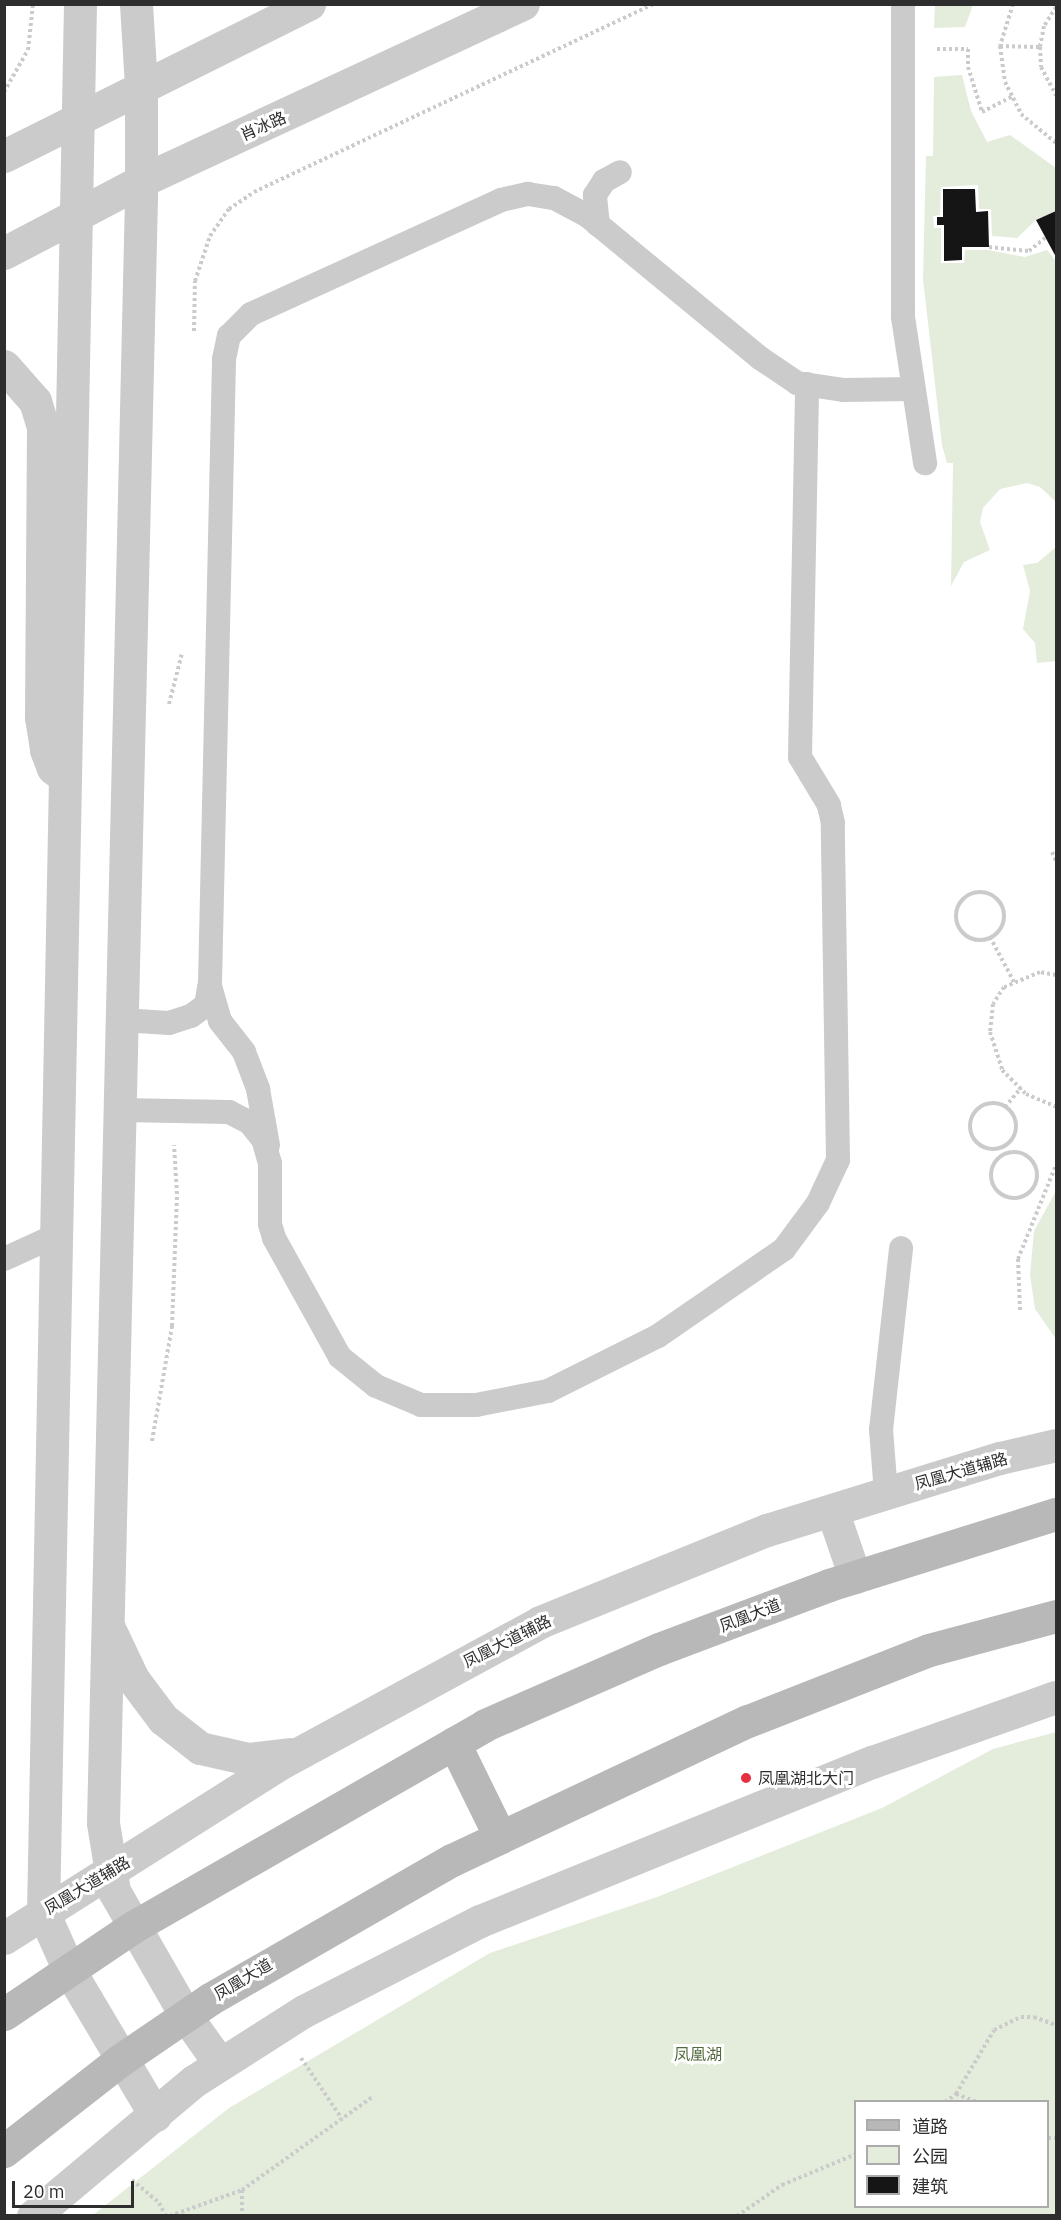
<!DOCTYPE html>
<html>
<head>
<meta charset="utf-8">
<style>
  body { margin:0 }
  #map { position:relative; width:1061px; height:2220px; overflow:hidden; background:#fff; font-family:"IBM Plex Sans","Noto Sans SC",sans-serif }
  div>[style] { position:absolute }
  .green>* { inset:0; background:#e4ecdc }
  .building>* { inset:0; background:#151515 }
  .path>* { height:4px; margin-top:-2px; transform-origin:0; background:repeating-linear-gradient(90deg,#cbcbcb 0 3px,transparent 0 6px) }
  .path>.ring { margin:-2px; padding:0; box-sizing:content-box; background:none; border:4px solid #cbcbcb; border-radius:50% }
  .service>* { height:24px; margin:-12px; padding:0 12px; transform-origin:12px; border-radius:12px; background:#cbcbcb }
  .minor>* { height:33px; margin:-16.5px; padding:0 16.5px; transform-origin:16.5px; border-radius:16.5px; background:#cbcbcb }
  .tertiary>* { height:33px; margin:-16.5px; padding:0 16.5px; transform-origin:16.5px; border-radius:16.5px; background:#cbcbcb }
  .secondary>* { height:33px; margin:-16.5px; padding:0 16.5px; transform-origin:16.5px; border-radius:16.5px; background:#b8b8b8 }
  .dots>* { width:16px; height:16px; translate:-50% -50%; box-sizing:border-box; border:3px solid #fff; border-radius:50% }
  span { translate:-50% -50%; white-space:nowrap; text-align:center; line-height:1.15; -webkit-text-stroke:6px #fff; paint-order:stroke }
  .street-label { font-size:16px; color:#2e2e2e }
  .poi-label { font-size:16px; color:#2e2e2e }
  .left { translate:0 -50%; text-align:left }
  .park-label { font-size:16px; color:#526a3b }
  .frame { position:absolute; inset:0; border:6px solid #2e2e2e; pointer-events:none }
  .legend { position:absolute; left:854px; top:2100px; width:195px; height:108px; box-sizing:border-box; background:#fff; border:2px solid #ababab; margin:0; padding:8px 10px; list-style:none; font-size:18px; color:#2e2e2e }
  .legend li { display:flex; align-items:center; gap:12px; height:30px }
  .legend b { width:30px; border:2px solid #ababab }
  .scale { position:absolute; left:12px; top:2181px; width:122px; height:27px; box-sizing:border-box; border:3px solid #2e2e2e; border-top:0; padding-left:8px; font-size:18px; line-height:21px; white-space:nowrap; color:#2e2e2e; -webkit-text-stroke:4px #fff; paint-order:stroke }
</style>
</head>
<body>
<div id="map">
  <div class="green">
    <div style="clip-path:polygon(935px 5px,973px 5px,965px 27px,934px 28px)"></div>
    <div style="clip-path:polygon(962px 75px,971px 111px,987px 142px,1010px 135px,1056px 168px,1056px 211px,1036px 220px,1017px 238px,992px 236px,991px 209px,979px 209px,978px 185px,941px 187px,940px 215px,933px 216px,934px 228px,941px 228px,941px 263px,964px 263px,965px 250px,988px 250px,1025px 257px,1047px 250px,1056px 261px,1056px 502px,1040px 487px,1027px 483px,1000px 489px,983px 508px,980px 522px,990px 550px,964px 562px,951px 586px,953px 463px,947px 463px,942px 445px,923px 279px,926px 156px,933px 156px,934px 77px)"></div>
    <div style="clip-path:polygon(1056px 547px,1056px 661px,1037px 663px,1035px 643px,1023px 629px,1030px 591px,1023px 565px,1037px 563px)"></div>
    <div style="clip-path:polygon(1056px 1191px,1056px 1339px,1035px 1309px,1030px 1275px,1034px 1231px)"></div>
    <div style="clip-path:polygon(evenodd,1056px 1732px,1056px 2215px,93px 2215px,229px 2108px,490px 1953px,657px 1897px,882px 1808px,993px 1749px,1056px 1732px,856px 2102px,1048px 2102px,1048px 2206px,856px 2206px,856px 2102px)"></div>
  </div>
  <div class="building">
    <div style="clip-path:polygon(943px 189px,975px 189px,976px 212px,988px 211px,989px 247px,962px 247px,962px 260px,944px 261px,944px 225px,937px 225px,937px 217px,943px 217px)"></div>
    <div style="clip-path:polygon(1056px 211px,1056px 257px,1036px 220px)"></div>
  </div>
  <div class="path">
    <div style="left:1013px;top:4px;width:44px;rotate:107.2deg"></div>
    <div style="left:1000px;top:46px;width:36px;rotate:82deg"></div>
    <div style="left:1005px;top:82px;width:36px;rotate:63deg"></div>
    <div style="left:1021px;top:114px;width:45px;rotate:39.6deg"></div>
    <div style="left:1056px;top:7px;width:22px;rotate:122deg"></div>
    <div style="left:1044px;top:26px;width:21px;rotate:101deg"></div>
    <div style="left:1040px;top:47px;width:20px;rotate:87deg"></div>
    <div style="left:1041px;top:67px;width:32px;rotate:62deg"></div>
    <div style="left:1000px;top:46px;width:40px;rotate:1.4deg"></div>
    <div style="left:937px;top:49px;width:31px"></div>
    <div style="left:968px;top:49px;width:18px;rotate:90deg"></div>
    <div style="left:968px;top:67px;width:47px;rotate:72.7deg"></div>
    <div style="left:982px;top:112px;width:34px;rotate:-27deg"></div>
    <div style="left:4px;top:92px;width:48px;rotate:-60.3deg"></div>
    <div style="left:28px;top:50px;width:46px;rotate:-83.8deg"></div>
    <div style="left:989px;top:247px;width:40px;rotate:5.7deg"></div>
    <div style="left:1029px;top:251px;width:21px;rotate:-39deg"></div>
    <div style="left:194px;top:331px;width:50px;rotate:-88.9deg"></div>
    <div style="left:195px;top:281px;width:47px;rotate:-71.6deg"></div>
    <div style="left:210px;top:236px;width:33px;rotate:-55deg"></div>
    <div style="left:229px;top:209px;width:30px;rotate:-34deg"></div>
    <div style="left:254px;top:192px;width:441px;rotate:-25.2deg"></div>
    <div style="left:169px;top:704px;width:53px;rotate:-75.7deg"></div>
    <div style="left:1052px;top:852px;width:10px;rotate:66deg"></div>
    <div class="ring" style="left:956px;top:892px;width:44px;height:44px"></div>
    <div style="left:990px;top:937px;width:51px;rotate:61.9deg"></div>
    <div style="left:1056px;top:975px;width:16px;rotate:-169deg"></div>
    <div style="left:1040px;top:972px;width:39px;rotate:157deg"></div>
    <div style="left:1004px;top:987px;width:20px;rotate:123deg"></div>
    <div style="left:993px;top:1004px;width:28px;rotate:96deg"></div>
    <div style="left:990px;top:1032px;width:40px;rotate:72deg"></div>
    <div style="left:1002px;top:1070px;width:34px;rotate:45deg"></div>
    <div style="left:1026px;top:1094px;width:33px;rotate:23deg"></div>
    <div class="ring" style="left:970px;top:1103px;width:42px;height:42px"></div>
    <div style="left:1005px;top:1107px;width:25px;rotate:-50deg"></div>
    <div class="ring" style="left:991px;top:1152px;width:42px;height:42px"></div>
    <div style="left:1020px;top:1310px;width:51px;rotate:-92.2deg"></div>
    <div style="left:1018px;top:1259px;width:101px;rotate:-68deg"></div>
    <div style="left:152px;top:1441px;width:117px;rotate:-80.1deg"></div>
    <div style="left:172px;top:1326px;width:132px;rotate:-87.8deg"></div>
    <div style="left:177px;top:1194px;width:49px;rotate:-93.5deg"></div>
    <div style="left:301px;top:2058px;width:73px;rotate:56.1deg"></div>
    <div style="left:956px;top:2094px;width:22px;rotate:21deg"></div>
    <div style="left:945px;top:2102px;width:14px;rotate:-36deg"></div>
    <div style="left:956px;top:2094px;width:74px;rotate:-59.3deg"></div>
    <div style="left:994px;top:2030px;width:30px;rotate:-26deg"></div>
    <div style="left:1021px;top:2017px;width:13px"></div>
    <div style="left:1034px;top:2017px;width:23px;rotate:20deg"></div>
    <div style="left:1048px;top:2138px;width:8px"></div>
    <div style="left:132px;top:2180px;width:35px;rotate:40deg"></div>
    <div style="left:159px;top:2203px;width:15px;rotate:62deg"></div>
    <div style="left:242px;top:2190px;width:26px;rotate:90deg"></div>
    <div style="left:170px;top:2216px;width:77px;rotate:-19.9deg"></div>
    <div style="left:242px;top:2190px;width:162px;rotate:-35.5deg"></div>
    <div style="left:737px;top:2216px;width:55px;rotate:-34.6deg"></div>
    <div style="left:782px;top:2185px;width:80px;rotate:-22.7deg"></div>
  </div>
  <div class="service">
    <div style="left:903px;top:4px;width:313px;rotate:90deg"></div>
    <div style="left:903px;top:317px;width:148px;rotate:81.4deg"></div>
    <div style="left:598px;top:225px;width:30px;rotate:-96deg"></div>
    <div style="left:595px;top:195px;width:17px;rotate:-57deg"></div>
    <div style="left:604px;top:181px;width:18px;rotate:-29deg"></div>
    <div style="left:210px;top:986px;width:36px;rotate:74deg"></div>
    <div style="left:220px;top:1021px;width:39px;rotate:52deg"></div>
    <div style="left:244px;top:1052px;width:40px;rotate:69deg"></div>
    <div style="left:258px;top:1089px;width:57px;rotate:79.9deg"></div>
    <div style="left:122px;top:1020px;width:47px;rotate:3.7deg"></div>
    <div style="left:169px;top:1023px;width:23px;rotate:-18deg"></div>
    <div style="left:191px;top:1016px;width:19px;rotate:-36deg"></div>
    <div style="left:206px;top:1005px;width:22px;rotate:-80deg"></div>
    <div style="left:210px;top:983px;width:624px;rotate:-88.71deg"></div>
    <div style="left:224px;top:359px;width:24px;rotate:-78deg"></div>
    <div style="left:229px;top:336px;width:31px;rotate:-45deg"></div>
    <div style="left:251px;top:314px;width:275px;rotate:-24.5deg"></div>
    <div style="left:501px;top:200px;width:28px;rotate:-13deg"></div>
    <div style="left:528px;top:194px;width:26px;rotate:9deg"></div>
    <div style="left:554px;top:198px;width:40px;rotate:28deg"></div>
    <div style="left:589px;top:217px;width:222px;rotate:39.5deg"></div>
    <div style="left:760px;top:358px;width:45px;rotate:34deg"></div>
    <div style="left:797px;top:383px;width:48px;rotate:8.5deg"></div>
    <div style="left:844px;top:390px;width:69px;rotate:-0.8deg"></div>
    <div style="left:120px;top:1110px;width:109px;rotate:1.1deg"></div>
    <div style="left:229px;top:1112px;width:22px;rotate:27deg"></div>
    <div style="left:249px;top:1122px;width:22px;rotate:51deg"></div>
    <div style="left:263px;top:1139px;width:25px;rotate:74deg"></div>
    <div style="left:270px;top:1163px;width:61px;rotate:90deg"></div>
    <div style="left:270px;top:1224px;width:15px;rotate:74deg"></div>
    <div style="left:274px;top:1238px;width:136px;rotate:61deg"></div>
    <div style="left:340px;top:1357px;width:46px;rotate:38.9deg"></div>
    <div style="left:376px;top:1386px;width:49px;rotate:22.9deg"></div>
    <div style="left:421px;top:1405px;width:55px"></div>
    <div style="left:476px;top:1405px;width:73px;rotate:-11deg"></div>
    <div style="left:548px;top:1391px;width:123px;rotate:-26.6deg"></div>
    <div style="left:658px;top:1336px;width:153px;rotate:-34.6deg"></div>
    <div style="left:784px;top:1249px;width:57px;rotate:-53.5deg"></div>
    <div style="left:818px;top:1203px;width:47px;rotate:-65.1deg"></div>
    <div style="left:838px;top:1160px;width:337px;rotate:-90.9deg"></div>
    <div style="left:833px;top:823px;width:18px;rotate:-103deg"></div>
    <div style="left:829px;top:805px;width:56px;rotate:-121.1deg"></div>
    <div style="left:800px;top:757px;width:373px;rotate:-88.9deg"></div>
    <div style="left:4px;top:1259px;width:58px;rotate:-24.4deg"></div>
    <div style="left:886px;top:1493px;width:63px;rotate:-94.5deg"></div>
    <div style="left:881px;top:1430px;width:183px;rotate:-83.7deg"></div>
  </div>
  <div class="minor">
    <div style="left:832px;top:1510px;width:71px;rotate:71.1deg"></div>
    <div style="left:108px;top:1626px;width:59px;rotate:64.7deg"></div>
    <div style="left:133px;top:1679px;width:50px;rotate:53.1deg"></div>
    <div style="left:163px;top:1719px;width:47px;rotate:38.1deg"></div>
    <div style="left:200px;top:1748px;width:50px;rotate:12.7deg"></div>
    <div style="left:249px;top:1759px;width:41px;rotate:-7deg"></div>
    <div style="left:4px;top:1938px;width:325px;rotate:-32.3deg"></div>
    <div style="left:279px;top:1764px;width:297px;rotate:-28.5deg"></div>
    <div style="left:540px;top:1622px;width:245px;rotate:-22.1deg"></div>
    <div style="left:767px;top:1530px;width:244px;rotate:-17.2deg"></div>
    <div style="left:1000px;top:1458px;width:57px;rotate:-13.1deg"></div>
    <div style="left:33px;top:2216px;width:210px;rotate:-40deg"></div>
    <div style="left:194px;top:2081px;width:130px;rotate:-32.5deg"></div>
    <div style="left:304px;top:2011px;width:198px;rotate:-27.1deg"></div>
    <div style="left:480px;top:1921px;width:423px;rotate:-22.1deg"></div>
    <div style="left:872px;top:1762px;width:195px;rotate:-19.5deg"></div>
  </div>
  <div class="tertiary">
    <div style="left:80px;top:4px;width:1908px;rotate:91.11deg"></div>
    <div style="left:43px;top:1912px;width:64px;rotate:65.9deg"></div>
    <div style="left:69px;top:1970px;width:169px;rotate:59.3deg"></div>
    <div style="left:136px;top:4px;width:81px;rotate:86.5deg"></div>
    <div style="left:141px;top:85px;width:112px;rotate:90deg"></div>
    <div style="left:141px;top:197px;width:1626px;rotate:91.34deg"></div>
    <div style="left:103px;top:1823px;width:69px;rotate:80.8deg"></div>
    <div style="left:114px;top:1891px;width:144px;rotate:60.1deg"></div>
    <div style="left:186px;top:2016px;width:59px;rotate:54.7deg"></div>
    <div style="left:4px;top:156px;width:341px;rotate:-26.5deg"></div>
    <div style="left:4px;top:253px;width:155px;rotate:-27.7deg"></div>
    <div style="left:141px;top:181px;width:421px;rotate:-24.9deg"></div>
    <div style="left:4px;top:366px;width:47px;rotate:48.5deg"></div>
    <div style="left:35px;top:401px;width:28px;rotate:73deg"></div>
    <div style="left:43px;top:428px;width:289px;rotate:90.4deg"></div>
    <div style="left:41px;top:717px;width:33px;rotate:81deg"></div>
    <div style="left:46px;top:750px;width:19px;rotate:69deg"></div>
    <div style="left:53px;top:768px;width:10px;rotate:37deg"></div>
  </div>
  <div class="secondary">
    <div style="left:454px;top:1743px;width:105px;rotate:63.9deg"></div>
    <div style="left:4px;top:2014px;width:156px;rotate:-34deg"></div>
    <div style="left:133px;top:1927px;width:406px;rotate:-29.8deg"></div>
    <div style="left:485px;top:1725px;width:190px;rotate:-23.6deg"></div>
    <div style="left:659px;top:1649px;width:182px;rotate:-20.6deg"></div>
    <div style="left:829px;top:1585px;width:238px;rotate:-17.4deg"></div>
    <div style="left:4px;top:2151px;width:146px;rotate:-38deg"></div>
    <div style="left:119px;top:2061px;width:110px;rotate:-34.3deg"></div>
    <div style="left:210px;top:1999px;width:279px;rotate:-29.9deg"></div>
    <div style="left:452px;top:1860px;width:327px;rotate:-25.2deg"></div>
    <div style="left:748px;top:1721px;width:194px;rotate:-21.4deg"></div>
    <div style="left:929px;top:1650px;width:131px;rotate:-15deg"></div>
  </div>
  <div class="dots">
    <div style="left:746px;top:1778px;background:#e62f40"></div>
  </div>
  <div class="street-label">
    <span style="left:263px;top:126px;rotate:-24deg">肖冰路</span>
    <span style="left:961px;top:1471px;rotate:-16deg">凤凰大道辅路</span>
    <span style="left:750px;top:1615px;rotate:-21deg">凤凰大道</span>
    <span style="left:507px;top:1641px;rotate:-27deg">凤凰大道辅路</span>
    <span style="left:87px;top:1885px;rotate:-31deg">凤凰大道辅路</span>
    <span style="left:243px;top:1979px;rotate:-31deg">凤凰大道</span>
  </div>
  <div class="poi-label">
    <span class="left" style="left:758px;top:1778px">凤凰湖北大门</span>
  </div>
  <div class="park-label">
    <span style="left:698px;top:2054px">凤凰湖</span>
  </div>
  <div class="frame"></div>
  <ul class="legend">
  <li><b style="height:8px;background:#b8b8b8"></b>道路</li>
  <li><b style="height:16px;background:#e4ecdc"></b>公园</li>
  <li><b style="height:16px;background:#151515"></b>建筑</li>
  </ul>
  <div class="scale">20 m</div>
</div>
</body>
</html>
